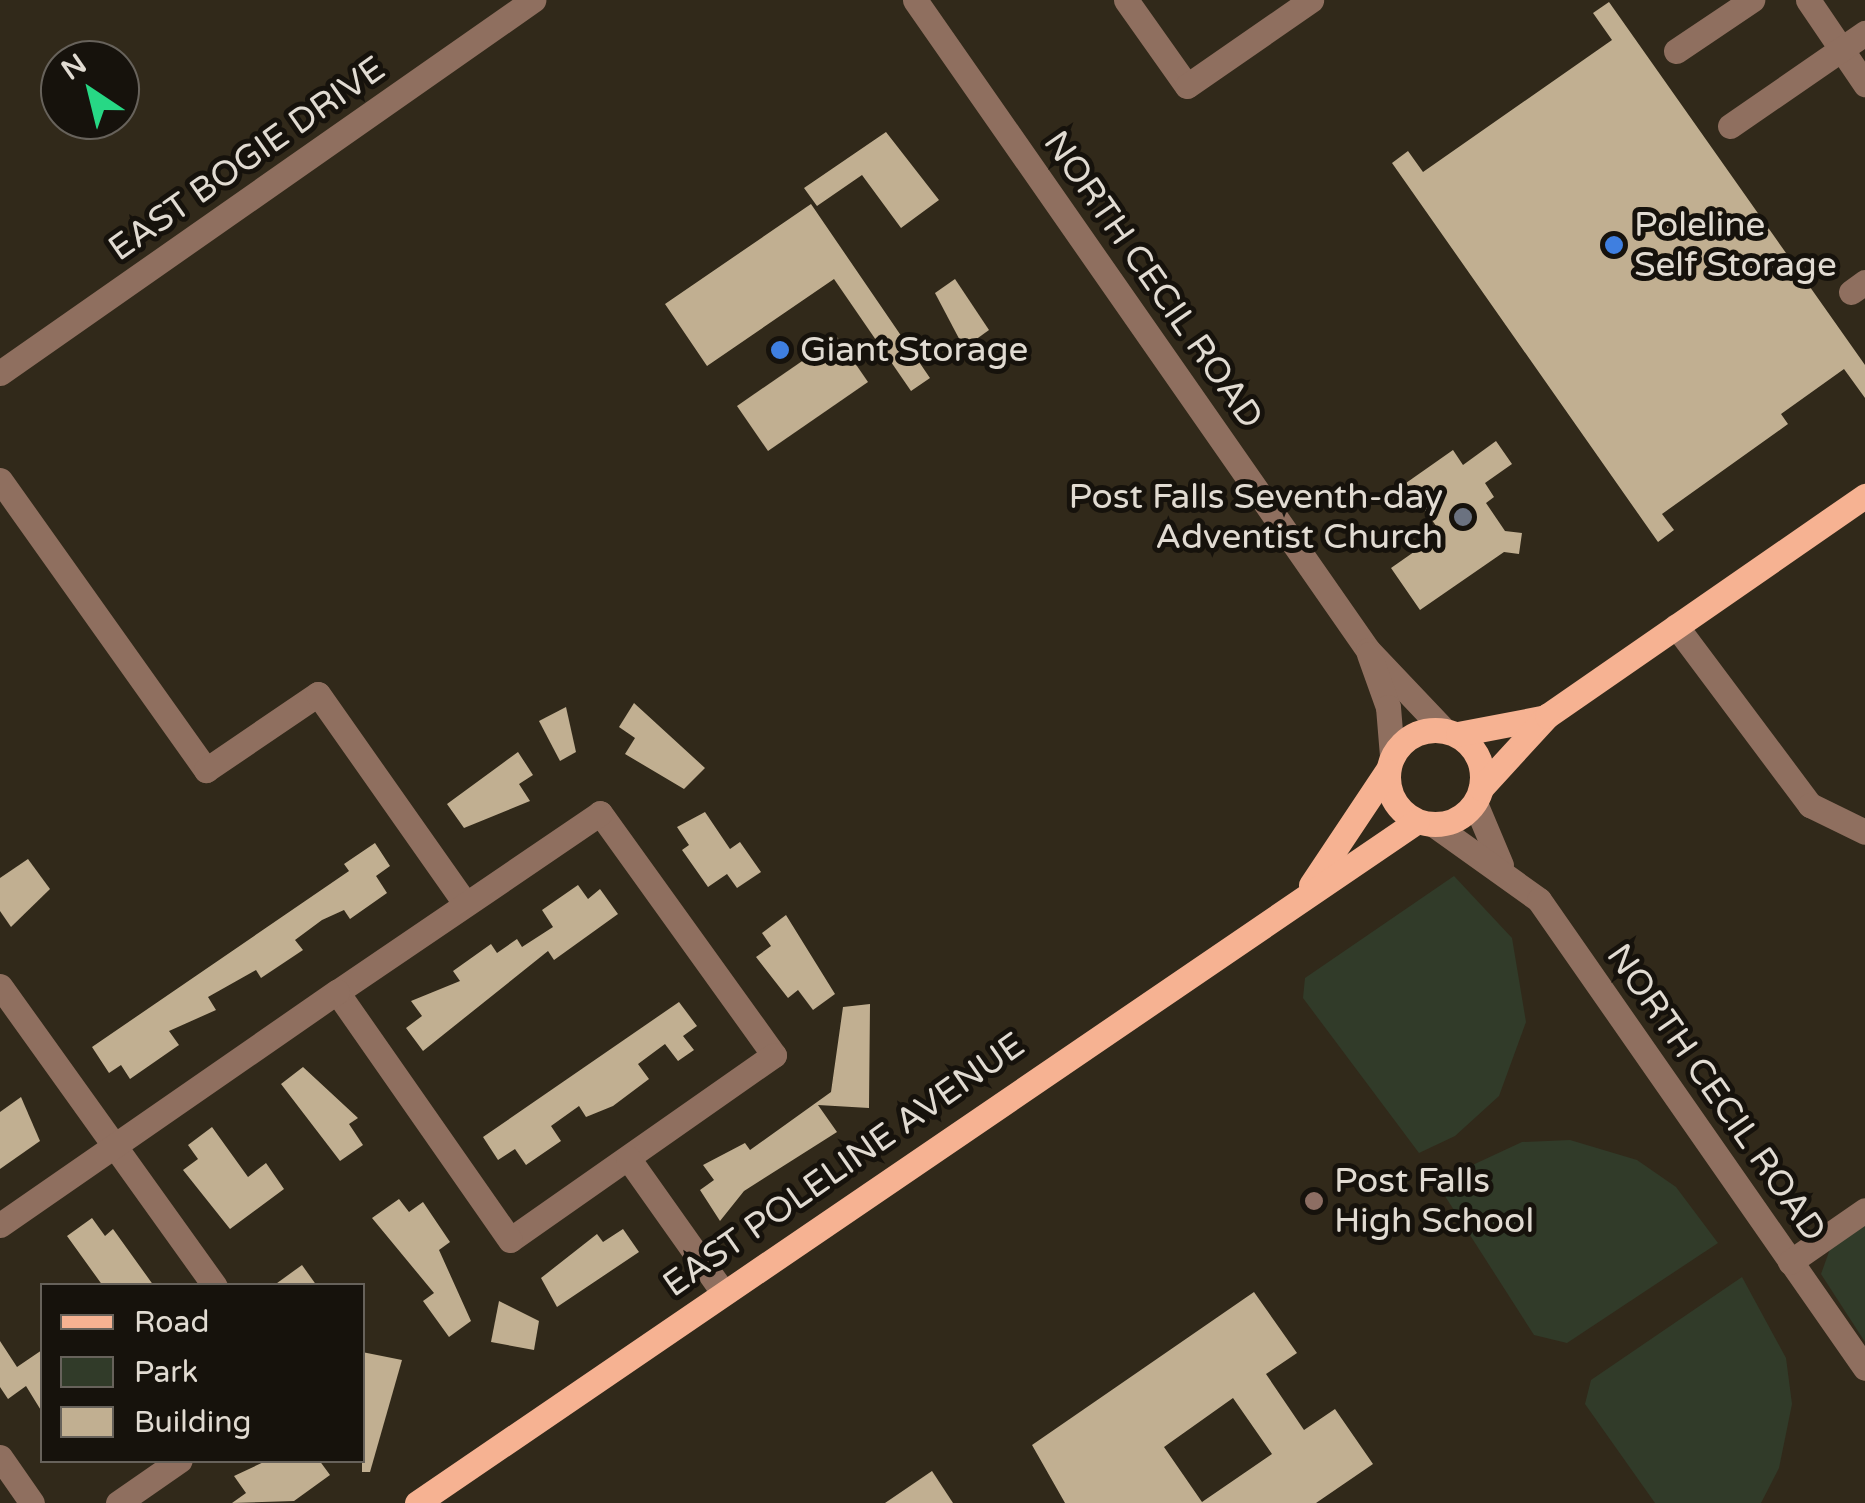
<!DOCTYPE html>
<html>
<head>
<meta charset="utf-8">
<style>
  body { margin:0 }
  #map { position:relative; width:1865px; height:1503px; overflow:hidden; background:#31291a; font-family:"Varela Round",sans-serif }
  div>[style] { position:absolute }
  .green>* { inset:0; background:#313b29 }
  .building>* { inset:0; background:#c1af91 }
  .minor>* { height:25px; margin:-12.5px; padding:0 12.5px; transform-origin:12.5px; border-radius:12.5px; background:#8f6f5f }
  .major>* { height:25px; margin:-12.5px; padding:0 12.5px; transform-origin:12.5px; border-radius:12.5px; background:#f6b292 }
  .major>.ring { margin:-12.5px; padding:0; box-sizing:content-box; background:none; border:25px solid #f6b292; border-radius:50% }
  .dots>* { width:28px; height:28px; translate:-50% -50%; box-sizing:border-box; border:5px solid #16120c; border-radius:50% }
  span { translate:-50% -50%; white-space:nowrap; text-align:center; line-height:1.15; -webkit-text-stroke:10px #16120c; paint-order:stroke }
  .street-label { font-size:35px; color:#e1dbd2 }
  .poi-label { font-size:35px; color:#e1dbd2 }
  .left { translate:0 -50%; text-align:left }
  .right { translate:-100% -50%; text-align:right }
  .legend { position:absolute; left:40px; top:1283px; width:325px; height:180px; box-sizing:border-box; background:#16120c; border:2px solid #67625b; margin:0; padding:12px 18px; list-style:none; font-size:30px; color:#e1dbd2 }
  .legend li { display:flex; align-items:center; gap:20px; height:50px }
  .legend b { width:50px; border:2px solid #67625b }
  .north { position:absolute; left:40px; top:40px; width:100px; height:100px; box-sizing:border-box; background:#16120c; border:2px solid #67625b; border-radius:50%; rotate:325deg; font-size:28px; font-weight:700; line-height:40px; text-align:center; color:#e1dbd2 }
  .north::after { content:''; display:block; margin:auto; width:35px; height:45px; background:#27d885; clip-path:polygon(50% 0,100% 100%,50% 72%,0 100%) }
</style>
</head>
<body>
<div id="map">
  <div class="green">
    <div style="clip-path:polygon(1454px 876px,1512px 938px,1526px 1022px,1499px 1096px,1455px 1136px,1419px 1153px,1303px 998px,1305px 978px)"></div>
    <div style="clip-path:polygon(1522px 1142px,1570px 1140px,1637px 1160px,1676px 1187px,1718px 1243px,1567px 1343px,1534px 1335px,1436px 1182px)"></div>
    <div style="clip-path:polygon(1865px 1225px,1865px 1342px,1821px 1274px,1830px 1249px)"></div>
    <div style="clip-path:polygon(1742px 1277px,1786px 1358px,1792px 1404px,1779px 1468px,1761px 1503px,1655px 1503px,1585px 1404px,1591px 1380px)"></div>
  </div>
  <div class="building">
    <div style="clip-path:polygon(1609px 2px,1865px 365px,1865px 398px,1844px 369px,1781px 414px,1788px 424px,1662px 514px,1674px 530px,1658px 542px,1392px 163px,1408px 151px,1423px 172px,1612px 40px,1593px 13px)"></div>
    <div style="clip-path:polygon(886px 132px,939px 200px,901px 228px,862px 175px,817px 206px,804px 188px)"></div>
    <div style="clip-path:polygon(811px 204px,930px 378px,911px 391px,834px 279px,707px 366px,665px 304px)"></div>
    <div style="clip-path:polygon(955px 279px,989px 330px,964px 348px,935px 293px)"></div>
    <div style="clip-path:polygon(837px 337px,868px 382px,768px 451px,737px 406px)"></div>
    <div style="clip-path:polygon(1496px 441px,1512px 464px,1485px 483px,1494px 497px,1486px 503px,1505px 531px,1522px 533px,1519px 554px,1504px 552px,1420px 610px,1391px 568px,1441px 533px,1406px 483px,1453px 450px,1463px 465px)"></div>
    <div style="clip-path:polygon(634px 703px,705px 768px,684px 789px,625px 754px,635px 738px,619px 727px)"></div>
    <div style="clip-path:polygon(566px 707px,576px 752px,560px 761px,539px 721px)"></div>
    <div style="clip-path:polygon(518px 752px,533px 775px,519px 784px,530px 801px,464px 828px,447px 804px)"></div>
    <div style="clip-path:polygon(705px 812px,730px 849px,740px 842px,761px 872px,737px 888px,727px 874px,708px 887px,682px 850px,689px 845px,677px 827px)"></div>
    <div style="clip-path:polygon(375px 843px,390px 866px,376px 876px,387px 893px,350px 919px,344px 910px,322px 920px,295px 940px,303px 950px,261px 978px,256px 970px,208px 997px,216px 1010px,169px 1031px,179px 1045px,130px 1079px,121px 1065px,109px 1073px,92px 1047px,349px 871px,344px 864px)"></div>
    <div style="clip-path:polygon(28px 859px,50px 889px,11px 927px,0 911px,0 878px)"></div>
    <div style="clip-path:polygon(578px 885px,588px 899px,600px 889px,618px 914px,554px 960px,548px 951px,423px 1051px,406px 1028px,422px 1016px,411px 1001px,460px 981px,453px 971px,491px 944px,497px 953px,517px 939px,522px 947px,553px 927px,542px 910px)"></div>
    <div style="clip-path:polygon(786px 915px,835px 994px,813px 1010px,798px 990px,788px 998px,756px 957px,771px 946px,762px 933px)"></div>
    <div style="clip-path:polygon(679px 1002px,697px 1026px,683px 1036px,694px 1050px,678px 1061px,665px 1044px,638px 1064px,649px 1079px,613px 1106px,586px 1117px,579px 1106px,551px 1126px,561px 1141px,526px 1165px,515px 1149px,498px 1160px,483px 1137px)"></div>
    <div style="clip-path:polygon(870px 1004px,869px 1108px,818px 1105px,837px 1132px,744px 1191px,720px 1221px,700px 1190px,714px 1180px,703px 1165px,745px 1143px,750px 1150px,831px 1092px,843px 1007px)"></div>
    <div style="clip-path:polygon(303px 1067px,358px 1118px,349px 1124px,363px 1145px,340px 1161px,281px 1084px)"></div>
    <div style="clip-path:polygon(21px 1097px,40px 1141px,0 1169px,0 1112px)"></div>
    <div style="clip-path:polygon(212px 1127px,248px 1177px,266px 1163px,284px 1189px,230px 1229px,183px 1170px,198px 1159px,188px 1145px)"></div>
    <div style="clip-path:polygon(399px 1199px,409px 1212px,423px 1202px,450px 1242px,439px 1250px,471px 1321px,449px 1337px,423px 1301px,434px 1293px,372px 1218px)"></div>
    <div style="clip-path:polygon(92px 1218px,105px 1236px,113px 1229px,154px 1286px,103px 1286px,67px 1236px)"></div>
    <div style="clip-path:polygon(623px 1229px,639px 1252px,557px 1307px,541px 1278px,597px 1234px,603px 1242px)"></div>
    <div style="clip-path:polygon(302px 1265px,317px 1286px,273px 1286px)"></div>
    <div style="clip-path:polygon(evenodd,1254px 1292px,1297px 1353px,1266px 1374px,1304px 1430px,1335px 1409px,1373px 1464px,1316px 1503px,1065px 1503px,1032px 1445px,1254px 1292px,1233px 1398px,1272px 1454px,1202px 1502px,1164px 1447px,1233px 1398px)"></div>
    <div style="clip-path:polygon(499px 1301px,539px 1321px,534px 1350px,491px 1342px)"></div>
    <div style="clip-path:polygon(0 1341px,17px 1367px,42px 1350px,42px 1412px,26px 1386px,8px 1399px,0 1387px)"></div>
    <div style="clip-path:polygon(362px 1352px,402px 1360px,370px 1472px,362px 1472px)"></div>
    <div style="clip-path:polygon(268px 1460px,319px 1460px,330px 1475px,294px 1501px,232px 1503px,246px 1493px,234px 1476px)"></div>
    <div style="clip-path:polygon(932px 1471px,953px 1503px,885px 1503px)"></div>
  </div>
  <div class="minor">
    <div style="left:915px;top:0;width:792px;rotate:55.13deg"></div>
    <div style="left:1368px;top:650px;width:109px;rotate:46.5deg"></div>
    <div style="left:1126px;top:0;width:105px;rotate:54.7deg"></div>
    <div style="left:1187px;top:86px;width:151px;rotate:-34.7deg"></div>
    <div style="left:1808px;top:0;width:102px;rotate:55.8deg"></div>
    <div style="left:1676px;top:51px;width:92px;rotate:-33.9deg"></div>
    <div style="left:1730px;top:126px;width:164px;rotate:-34.6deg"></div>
    <div style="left:1851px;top:292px;width:17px;rotate:-36deg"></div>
    <div style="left:0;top:373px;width:651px;rotate:-34.98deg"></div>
    <div style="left:0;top:480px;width:356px;rotate:54.6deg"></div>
    <div style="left:206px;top:770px;width:135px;rotate:-34.2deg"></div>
    <div style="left:318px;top:694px;width:254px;rotate:54.9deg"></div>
    <div style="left:1676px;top:626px;width:224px;rotate:53.2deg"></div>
    <div style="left:1810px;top:805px;width:61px;rotate:26.1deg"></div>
    <div style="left:1369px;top:654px;width:56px;rotate:70.3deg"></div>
    <div style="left:1388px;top:707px;width:49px;rotate:85.3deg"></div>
    <div style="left:1475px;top:803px;width:67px;rotate:67.2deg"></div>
    <div style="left:600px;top:813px;width:298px;rotate:54.3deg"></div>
    <div style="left:774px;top:1055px;width:322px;rotate:145deg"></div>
    <div style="left:510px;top:1240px;width:302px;rotate:-124.9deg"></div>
    <div style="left:337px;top:992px;width:318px;rotate:-34.2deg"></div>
    <div style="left:1433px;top:824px;width:130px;rotate:35.6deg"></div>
    <div style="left:1539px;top:900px;width:570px;rotate:55.14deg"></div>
    <div style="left:0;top:986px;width:369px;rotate:54.4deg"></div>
    <div style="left:628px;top:1158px;width:163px;rotate:54.7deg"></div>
    <div style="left:0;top:1225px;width:410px;rotate:-34.7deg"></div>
    <div style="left:1790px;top:1262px;width:91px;rotate:-34.7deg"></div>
    <div style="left:0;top:1457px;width:56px;rotate:55.2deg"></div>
    <div style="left:118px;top:1503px;width:75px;rotate:-34.7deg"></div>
  </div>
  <div class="major">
    <div class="ring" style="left:1388px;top:730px;width:69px;height:69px"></div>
    <div style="left:1458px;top:734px;width:86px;rotate:-10.8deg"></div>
    <div style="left:1481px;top:788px;width:98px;rotate:-47.5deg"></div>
    <div style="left:1547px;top:716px;width:387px;rotate:-34.7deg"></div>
    <div style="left:1311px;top:885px;width:137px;rotate:-56.3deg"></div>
    <div style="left:417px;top:1503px;width:1210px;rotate:-34.29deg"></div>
  </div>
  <div class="dots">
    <div style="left:1614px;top:245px;background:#3f7fe0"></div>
    <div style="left:780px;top:350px;background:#3f7fe0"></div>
    <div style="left:1463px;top:517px;background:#6b7280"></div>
    <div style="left:1314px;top:1201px;background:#8d6e63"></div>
  </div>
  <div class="street-label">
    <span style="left:247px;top:159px;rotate:-35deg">EAST BOGIE DRIVE</span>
    <span style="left:1153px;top:280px;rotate:55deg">NORTH CECIL ROAD</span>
    <span style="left:1716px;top:1093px;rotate:55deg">NORTH CECIL ROAD</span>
    <span style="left:844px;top:1165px;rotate:-35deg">EAST POLELINE AVENUE</span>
  </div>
  <div class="poi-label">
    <span class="left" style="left:1634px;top:245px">Poleline<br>Self Storage</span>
    <span class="left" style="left:800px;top:350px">Giant Storage</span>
    <span class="right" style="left:1443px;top:517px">Post Falls Seventh-day<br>Adventist Church</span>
    <span class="left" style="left:1334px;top:1201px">Post Falls<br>High School</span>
  </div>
  <ul class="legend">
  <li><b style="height:12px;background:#f6b292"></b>Road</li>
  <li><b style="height:28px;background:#313b29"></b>Park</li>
  <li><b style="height:28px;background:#c1af91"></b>Building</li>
  </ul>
  <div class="north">N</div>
</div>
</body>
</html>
